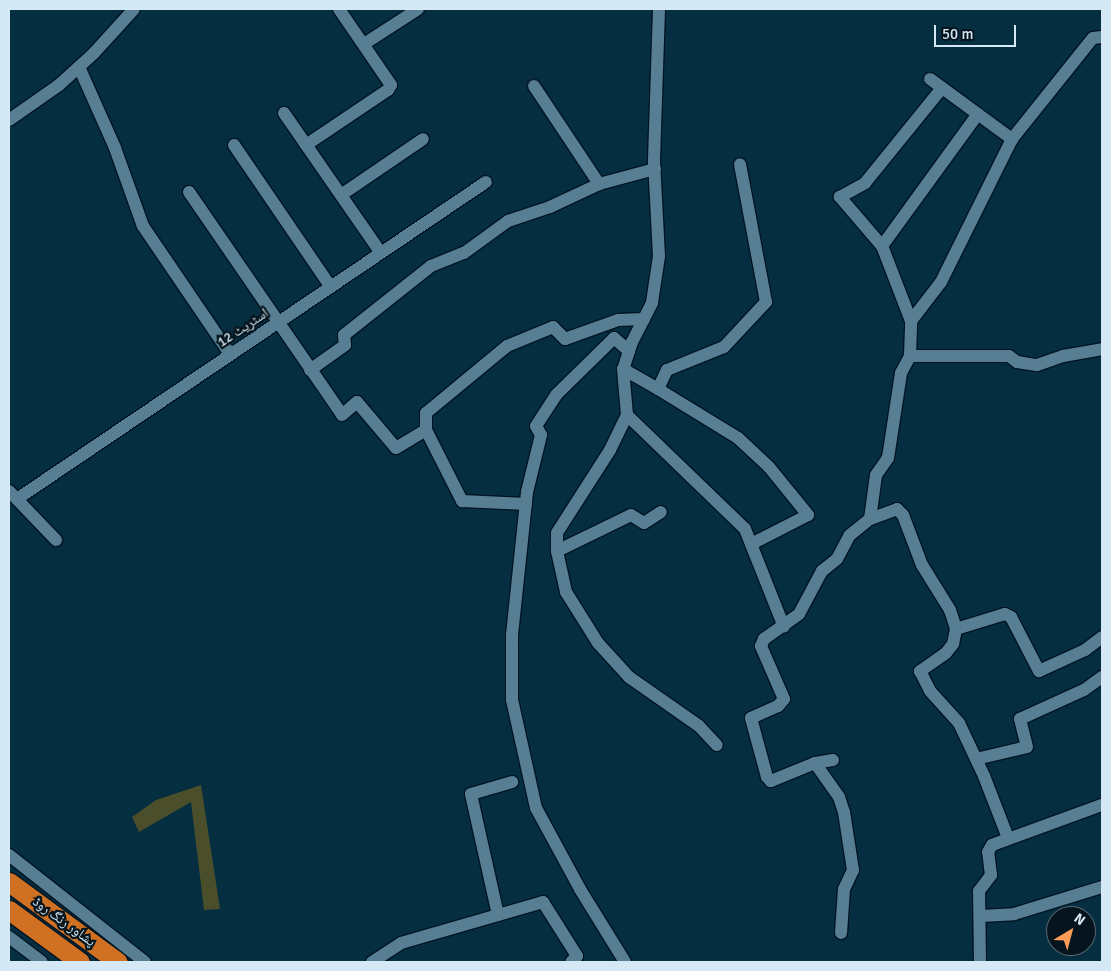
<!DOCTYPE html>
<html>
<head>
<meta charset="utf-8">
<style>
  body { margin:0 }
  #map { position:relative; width:1111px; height:971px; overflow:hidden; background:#062e41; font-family:Signika,"Noto Naskh Arabic",sans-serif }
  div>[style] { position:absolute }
  .building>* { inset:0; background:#4b4e2b }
  .roads { filter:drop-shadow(1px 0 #001523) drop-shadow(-1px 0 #001523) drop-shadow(0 1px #001523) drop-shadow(0 -1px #001523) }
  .minor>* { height:12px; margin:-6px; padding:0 6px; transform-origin:6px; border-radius:6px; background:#587e94 }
  .highway>* { height:19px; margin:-9.5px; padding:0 9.5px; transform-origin:9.5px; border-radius:9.5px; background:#d07023 }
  span { translate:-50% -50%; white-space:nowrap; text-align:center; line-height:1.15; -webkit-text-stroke:4.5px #06151d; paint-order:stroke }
  .street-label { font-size:14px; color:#d4e8f5 }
  .frame { position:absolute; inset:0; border:10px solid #d4e8f5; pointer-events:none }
  .north { position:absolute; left:1046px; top:906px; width:50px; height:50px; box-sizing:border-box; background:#06151d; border:1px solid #586973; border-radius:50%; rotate:37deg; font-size:14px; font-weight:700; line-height:20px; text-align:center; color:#d4e8f5 }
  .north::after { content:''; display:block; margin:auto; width:18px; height:22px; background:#fe9c57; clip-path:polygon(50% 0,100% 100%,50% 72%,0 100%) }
  .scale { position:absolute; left:934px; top:25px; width:82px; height:22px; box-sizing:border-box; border:2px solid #d4e8f5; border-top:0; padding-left:6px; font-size:15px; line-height:18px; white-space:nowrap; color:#d4e8f5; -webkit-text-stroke:4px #06151d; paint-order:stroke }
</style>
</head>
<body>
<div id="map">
  <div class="building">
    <div style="clip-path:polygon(201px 785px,220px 909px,204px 910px,191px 802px,139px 832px,132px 817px,156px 800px)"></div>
  </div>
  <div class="roads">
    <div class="minor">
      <div style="left:659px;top:9px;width:152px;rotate:91.9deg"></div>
      <div style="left:654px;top:161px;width:95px;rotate:87deg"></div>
      <div style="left:659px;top:256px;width:48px;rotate:98.5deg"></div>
      <div style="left:652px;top:303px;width:44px;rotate:117.1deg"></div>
      <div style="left:632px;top:342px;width:28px;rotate:108deg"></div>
      <div style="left:623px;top:369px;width:46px;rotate:85deg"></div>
      <div style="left:627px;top:415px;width:39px;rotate:116deg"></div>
      <div style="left:610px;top:450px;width:98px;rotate:122.6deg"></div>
      <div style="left:557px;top:533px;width:18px;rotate:90deg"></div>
      <div style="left:557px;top:551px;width:42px;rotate:77.6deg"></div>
      <div style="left:566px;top:592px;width:60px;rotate:57.9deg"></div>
      <div style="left:598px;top:643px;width:46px;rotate:47.6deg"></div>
      <div style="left:629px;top:677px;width:85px;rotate:35deg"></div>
      <div style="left:699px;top:726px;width:26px;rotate:47deg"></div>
      <div style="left:364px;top:44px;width:64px;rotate:-32.9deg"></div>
      <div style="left:79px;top:67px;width:89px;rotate:66deg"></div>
      <div style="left:115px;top:148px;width:83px;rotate:70.3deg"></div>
      <div style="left:143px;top:226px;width:155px;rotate:55.8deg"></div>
      <div style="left:930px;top:79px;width:102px;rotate:36.2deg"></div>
      <div style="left:534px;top:86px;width:118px;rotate:56.4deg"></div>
      <div style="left:284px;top:113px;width:170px;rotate:55.3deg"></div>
      <div style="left:9px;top:120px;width:61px;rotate:-35deg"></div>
      <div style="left:59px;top:85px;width:47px;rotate:-42.4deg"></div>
      <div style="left:94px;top:53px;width:59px;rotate:-47.7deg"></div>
      <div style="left:234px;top:145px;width:172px;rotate:55.7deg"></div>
      <div style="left:306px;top:145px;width:99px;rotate:-33.9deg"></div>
      <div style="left:388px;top:90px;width:6px;rotate:-59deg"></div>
      <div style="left:391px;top:85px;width:92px;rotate:-124.4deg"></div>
      <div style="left:189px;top:192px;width:270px;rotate:55.5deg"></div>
      <div style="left:342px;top:415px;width:20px;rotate:-41deg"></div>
      <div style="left:357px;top:402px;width:60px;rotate:49.7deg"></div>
      <div style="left:396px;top:448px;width:35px;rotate:-31deg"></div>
      <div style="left:426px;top:430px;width:80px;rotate:63.1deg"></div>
      <div style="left:462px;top:501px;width:64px;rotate:2.7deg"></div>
      <div style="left:341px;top:195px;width:99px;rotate:-34.3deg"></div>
      <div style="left:882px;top:246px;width:65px;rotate:-130.6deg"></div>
      <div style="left:840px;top:197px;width:29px;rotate:-29deg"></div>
      <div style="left:865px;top:183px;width:122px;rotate:-51deg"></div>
      <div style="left:911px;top:321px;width:80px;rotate:-111.1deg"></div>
      <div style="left:882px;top:246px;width:163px;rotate:-54deg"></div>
      <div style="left:910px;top:356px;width:99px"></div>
      <div style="left:1009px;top:356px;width:10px;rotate:37deg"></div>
      <div style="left:1017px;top:362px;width:20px;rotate:9deg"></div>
      <div style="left:1037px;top:365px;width:28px;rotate:-19deg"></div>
      <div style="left:1063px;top:356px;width:40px;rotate:-10deg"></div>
      <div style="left:623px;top:369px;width:40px;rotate:29.7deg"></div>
      <div style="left:658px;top:389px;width:21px;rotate:-65deg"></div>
      <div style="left:667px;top:370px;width:61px;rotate:-22deg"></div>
      <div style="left:724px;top:347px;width:62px;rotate:-47deg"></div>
      <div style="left:766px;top:302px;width:140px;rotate:-100.7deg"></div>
      <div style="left:310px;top:370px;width:43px;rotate:-35.5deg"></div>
      <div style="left:345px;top:345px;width:10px;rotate:-96deg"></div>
      <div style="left:344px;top:335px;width:111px;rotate:-38.4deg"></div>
      <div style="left:431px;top:266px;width:35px;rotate:-22deg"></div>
      <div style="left:464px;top:253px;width:54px;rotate:-36deg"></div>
      <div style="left:508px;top:221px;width:44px;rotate:-18.4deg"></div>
      <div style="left:550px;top:207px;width:54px;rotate:-25.1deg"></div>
      <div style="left:599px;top:184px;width:58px;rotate:-15deg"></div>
      <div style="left:658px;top:389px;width:94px;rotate:31.5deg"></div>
      <div style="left:738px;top:438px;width:42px;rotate:43.1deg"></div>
      <div style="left:769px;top:467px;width:62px;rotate:50.9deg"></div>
      <div style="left:808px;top:515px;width:64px;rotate:153deg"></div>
      <div style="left:627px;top:415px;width:164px;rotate:44deg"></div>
      <div style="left:745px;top:529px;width:105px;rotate:68.3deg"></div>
      <div style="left:426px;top:430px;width:17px;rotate:-90deg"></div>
      <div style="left:426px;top:413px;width:105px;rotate:-39.6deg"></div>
      <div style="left:507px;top:346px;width:50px;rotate:-22.4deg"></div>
      <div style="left:553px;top:327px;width:17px;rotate:45deg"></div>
      <div style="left:565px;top:339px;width:56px;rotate:-19.7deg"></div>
      <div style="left:618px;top:320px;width:26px;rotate:-2deg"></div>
      <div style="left:9px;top:491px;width:68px;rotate:46.2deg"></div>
      <div style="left:17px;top:499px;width:566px;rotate:-34.06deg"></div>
      <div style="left:870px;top:519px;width:44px;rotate:-82.2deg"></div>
      <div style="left:876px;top:475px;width:21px;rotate:-55deg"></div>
      <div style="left:888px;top:458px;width:86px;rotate:-81.3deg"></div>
      <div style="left:901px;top:373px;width:19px;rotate:-62deg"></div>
      <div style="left:910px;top:356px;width:35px;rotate:-88deg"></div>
      <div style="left:911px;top:321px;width:49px;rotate:-52.4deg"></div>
      <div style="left:941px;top:282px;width:160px;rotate:-63.6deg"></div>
      <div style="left:1012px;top:139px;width:129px;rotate:-51.3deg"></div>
      <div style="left:1093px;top:38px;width:9px;rotate:-6deg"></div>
      <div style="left:557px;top:551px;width:82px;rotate:-25.9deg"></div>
      <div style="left:631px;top:515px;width:15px;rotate:32deg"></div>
      <div style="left:644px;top:523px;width:20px;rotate:-33deg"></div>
      <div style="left:956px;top:629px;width:51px;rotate:-17deg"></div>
      <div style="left:1005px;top:614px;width:7px;rotate:27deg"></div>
      <div style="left:1011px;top:617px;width:61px;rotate:62.6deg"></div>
      <div style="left:1039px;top:671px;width:51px;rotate:-24.5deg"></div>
      <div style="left:1085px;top:650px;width:21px;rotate:-37deg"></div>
      <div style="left:976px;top:759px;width:52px;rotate:-13.2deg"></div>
      <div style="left:1027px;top:747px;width:29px;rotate:-104deg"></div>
      <div style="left:1020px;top:719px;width:70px;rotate:-24.4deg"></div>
      <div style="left:1084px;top:690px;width:22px;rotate:-36deg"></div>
      <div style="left:833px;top:760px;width:18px;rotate:171deg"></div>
      <div style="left:815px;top:763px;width:48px;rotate:157.8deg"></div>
      <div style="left:771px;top:781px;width:6px;rotate:-135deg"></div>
      <div style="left:767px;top:777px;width:61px;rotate:-105.2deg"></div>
      <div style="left:751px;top:718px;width:30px;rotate:-24deg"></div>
      <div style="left:778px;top:706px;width:9px;rotate:-49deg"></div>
      <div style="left:784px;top:699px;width:58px;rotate:-113.5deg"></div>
      <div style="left:761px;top:646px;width:8px;rotate:-67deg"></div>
      <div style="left:764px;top:639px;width:43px;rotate:-35.5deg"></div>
      <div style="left:799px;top:614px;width:49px;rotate:-61.9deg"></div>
      <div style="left:822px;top:571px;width:19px;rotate:-39deg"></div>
      <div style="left:837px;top:559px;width:27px;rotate:-62deg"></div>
      <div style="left:850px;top:535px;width:26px;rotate:-39deg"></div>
      <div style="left:870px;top:519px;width:29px;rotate:-20deg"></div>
      <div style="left:897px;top:509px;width:8px;rotate:45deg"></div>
      <div style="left:903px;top:515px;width:53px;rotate:69.2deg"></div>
      <div style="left:922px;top:565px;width:53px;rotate:58.1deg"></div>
      <div style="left:950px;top:610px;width:20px;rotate:72deg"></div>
      <div style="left:956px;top:629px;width:15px;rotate:101deg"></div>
      <div style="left:953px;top:644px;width:11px;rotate:128deg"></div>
      <div style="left:946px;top:653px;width:32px;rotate:145deg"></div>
      <div style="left:920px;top:671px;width:22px;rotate:63deg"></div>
      <div style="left:930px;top:691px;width:43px;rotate:47.8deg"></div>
      <div style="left:959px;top:723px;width:59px;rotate:64.7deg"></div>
      <div style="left:984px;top:776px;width:66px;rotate:68.8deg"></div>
      <div style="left:815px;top:763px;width:42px;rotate:54.8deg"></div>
      <div style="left:839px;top:797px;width:16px;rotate:72deg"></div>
      <div style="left:844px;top:812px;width:59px;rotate:81.2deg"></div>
      <div style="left:853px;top:870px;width:21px;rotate:115deg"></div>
      <div style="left:844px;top:889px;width:44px;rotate:93.9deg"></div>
      <div style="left:9px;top:855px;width:173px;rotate:38.2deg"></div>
      <div style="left:498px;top:915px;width:124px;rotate:-102.6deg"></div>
      <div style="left:471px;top:794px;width:43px;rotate:-16.3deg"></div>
      <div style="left:981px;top:916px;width:33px;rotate:-3deg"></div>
      <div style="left:1014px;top:914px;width:92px;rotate:-17.1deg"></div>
      <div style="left:9px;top:937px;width:41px;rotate:37.1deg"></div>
      <div style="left:372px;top:962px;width:35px;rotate:-33deg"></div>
      <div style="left:401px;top:943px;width:148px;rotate:-16.1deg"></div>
      <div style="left:543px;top:902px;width:64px;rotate:57.8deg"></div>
      <div style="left:577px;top:956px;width:8px;rotate:135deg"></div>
      <div style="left:625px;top:962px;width:86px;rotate:-121.7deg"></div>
      <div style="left:580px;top:889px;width:92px;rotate:-118.5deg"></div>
      <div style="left:536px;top:808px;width:111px;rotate:-102.5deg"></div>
      <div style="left:512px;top:700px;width:65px;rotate:-90deg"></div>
      <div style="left:512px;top:635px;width:144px;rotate:-84deg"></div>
      <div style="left:527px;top:492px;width:59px;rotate:-76.2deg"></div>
      <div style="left:541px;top:435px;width:10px;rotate:-119deg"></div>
      <div style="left:536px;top:426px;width:38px;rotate:-57deg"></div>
      <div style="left:557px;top:394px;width:80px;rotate:-44.5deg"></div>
      <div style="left:614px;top:338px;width:20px;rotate:41deg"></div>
      <div style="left:980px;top:962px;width:71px;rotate:-90.8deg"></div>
      <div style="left:979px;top:891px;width:20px;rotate:-53deg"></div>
      <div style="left:991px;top:875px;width:23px;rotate:-97deg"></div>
      <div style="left:988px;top:852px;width:8px;rotate:-60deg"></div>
      <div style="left:992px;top:845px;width:117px;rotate:-20deg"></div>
    </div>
    <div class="highway">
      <div style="left:9px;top:882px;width:135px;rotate:36.3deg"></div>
      <div style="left:9px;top:910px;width:88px;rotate:36.2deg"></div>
    </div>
  </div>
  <div class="street-label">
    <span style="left:243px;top:328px;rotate:-34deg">اسٹریٹ 12</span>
    <span style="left:64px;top:922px;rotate:36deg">پشاور رنگ روڈ</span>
  </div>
  <div class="frame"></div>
  <div class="north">N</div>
  <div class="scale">50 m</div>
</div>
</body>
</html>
